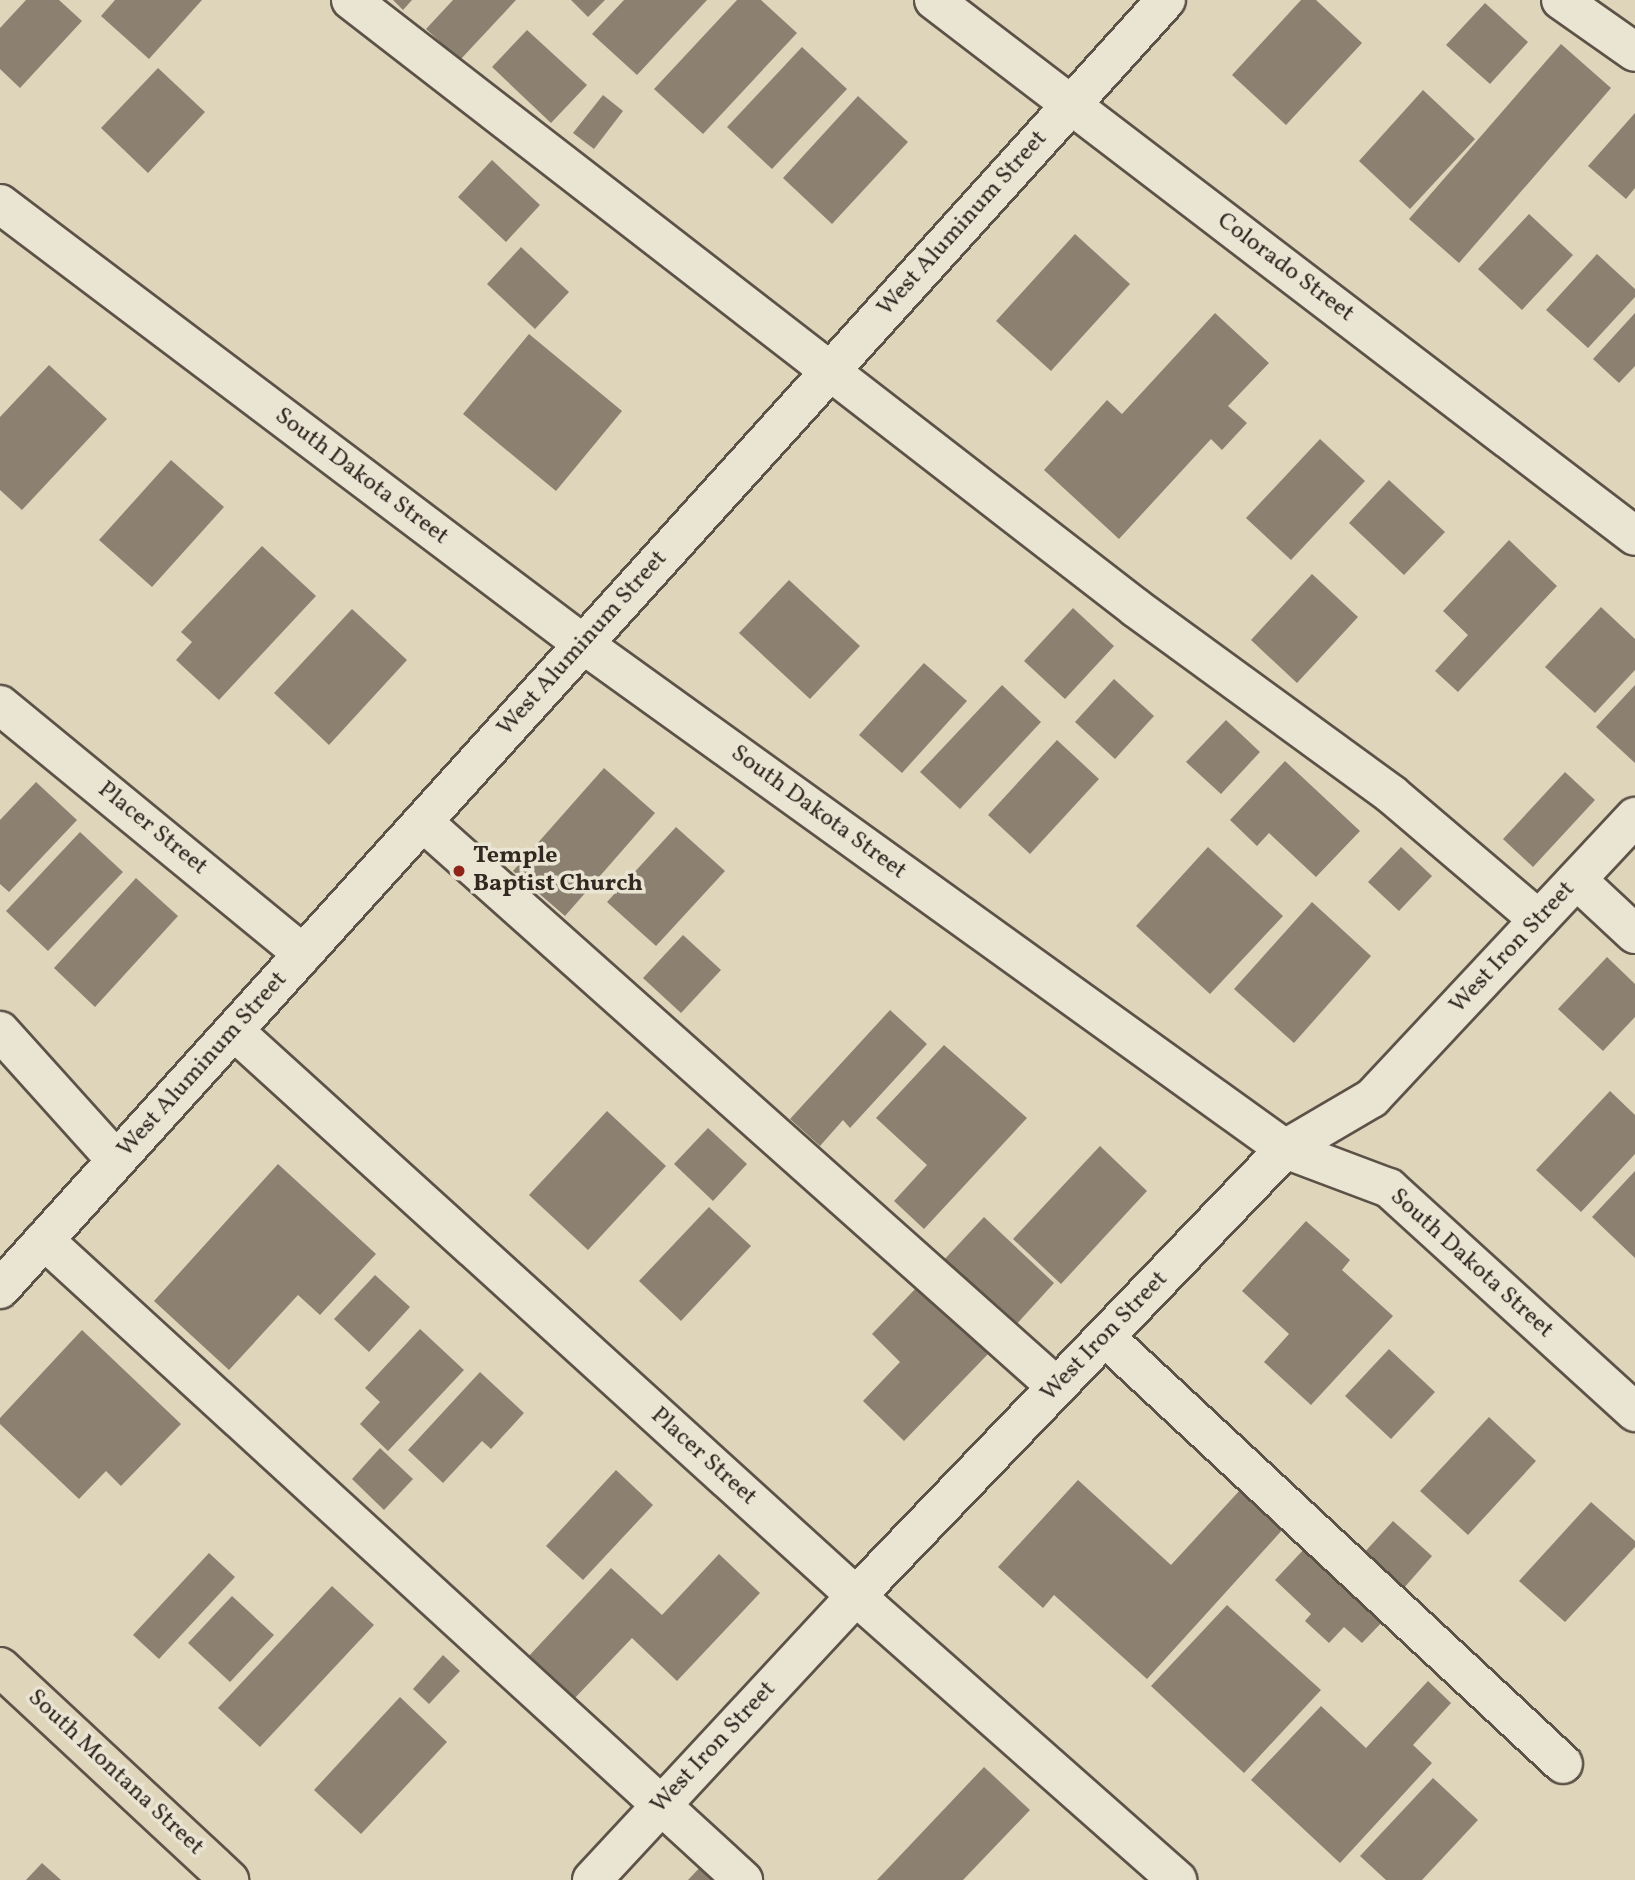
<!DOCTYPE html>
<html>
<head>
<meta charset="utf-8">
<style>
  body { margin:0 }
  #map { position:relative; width:1635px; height:1880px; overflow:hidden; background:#dfd5bb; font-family:Vollkorn,serif }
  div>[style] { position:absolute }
  .building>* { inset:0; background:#8c8171 }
  .roads { filter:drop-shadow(2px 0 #5d5248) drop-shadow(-2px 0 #5d5248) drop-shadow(0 2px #5d5248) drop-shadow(0 -2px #5d5248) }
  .minor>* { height:38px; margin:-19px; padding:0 19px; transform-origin:19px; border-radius:19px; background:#eae4d3 }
  .major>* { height:38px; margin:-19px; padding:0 19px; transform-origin:19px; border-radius:19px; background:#dfd5bb }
  .dots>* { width:19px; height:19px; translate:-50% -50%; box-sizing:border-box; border:4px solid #eae4d3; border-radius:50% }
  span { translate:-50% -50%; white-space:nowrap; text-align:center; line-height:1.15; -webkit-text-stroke:7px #eae4d3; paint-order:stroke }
  .street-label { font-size:24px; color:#322721 }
  .poi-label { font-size:24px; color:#322721; font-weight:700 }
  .left { translate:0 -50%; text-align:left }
</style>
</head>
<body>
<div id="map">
  <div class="building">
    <div style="clip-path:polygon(26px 0,59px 0,82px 21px,20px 88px,0 69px,0 28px)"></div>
    <div style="clip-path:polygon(115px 0,202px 0,149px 59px,101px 16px)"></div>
    <div style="clip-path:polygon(393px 0,412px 0,403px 10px)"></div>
    <div style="clip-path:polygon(453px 0,516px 0,460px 60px,426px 29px)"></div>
    <div style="clip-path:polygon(571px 0,605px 0,588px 17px)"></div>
    <div style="clip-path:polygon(624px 0,707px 0,637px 75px,592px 34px)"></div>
    <div style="clip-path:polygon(737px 0,761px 0,797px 33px,703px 134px,654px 89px)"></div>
    <div style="clip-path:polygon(1301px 0,1316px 0,1362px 43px,1286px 125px,1232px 75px)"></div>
    <div style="clip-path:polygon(1485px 3px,1528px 42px,1490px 84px,1446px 45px)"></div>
    <div style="clip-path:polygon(527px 30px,587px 85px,551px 123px,492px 67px)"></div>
    <div style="clip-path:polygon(1561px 44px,1611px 88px,1459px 263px,1409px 219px)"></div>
    <div style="clip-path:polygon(802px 47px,847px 89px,772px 169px,727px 127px)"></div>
    <div style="clip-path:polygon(158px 68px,205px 112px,148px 173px,101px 128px)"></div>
    <div style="clip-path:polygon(1423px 90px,1475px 139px,1410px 209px,1359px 161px)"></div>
    <div style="clip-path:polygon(603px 95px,623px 111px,594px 149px,573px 133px)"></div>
    <div style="clip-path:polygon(858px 96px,908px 142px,832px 224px,783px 178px)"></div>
    <div style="clip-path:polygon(1635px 113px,1635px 188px,1626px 199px,1588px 166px)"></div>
    <div style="clip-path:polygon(492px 160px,540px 205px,506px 242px,458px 197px)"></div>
    <div style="clip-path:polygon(1529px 214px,1573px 255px,1522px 310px,1478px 269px)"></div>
    <div style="clip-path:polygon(1075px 234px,1130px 284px,1051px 371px,996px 321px)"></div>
    <div style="clip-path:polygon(521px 247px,569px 292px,535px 329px,487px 284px)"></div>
    <div style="clip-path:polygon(1597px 254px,1635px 289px,1635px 297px,1588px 348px,1546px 310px)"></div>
    <div style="clip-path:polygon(1215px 313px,1269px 363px,1228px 406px,1247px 423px,1222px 450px,1211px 439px,1119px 539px,1044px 470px,1107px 400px,1122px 414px)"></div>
    <div style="clip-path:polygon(1635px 313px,1635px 366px,1619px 383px,1593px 359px)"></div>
    <div style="clip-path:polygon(529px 334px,622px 411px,556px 491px,463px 414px)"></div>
    <div style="clip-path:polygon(49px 365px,107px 419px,22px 510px,0 490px,0 417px)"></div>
    <div style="clip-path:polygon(1320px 439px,1365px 481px,1291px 560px,1246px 518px)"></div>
    <div style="clip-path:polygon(171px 460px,224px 507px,152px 587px,99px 540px)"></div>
    <div style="clip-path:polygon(1389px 480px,1445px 532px,1404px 575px,1349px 523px)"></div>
    <div style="clip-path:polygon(1509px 540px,1557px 586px,1458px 692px,1435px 671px,1468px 635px,1443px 611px)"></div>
    <div style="clip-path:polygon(262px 546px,316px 596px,219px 700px,176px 660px,192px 642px,181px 632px)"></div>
    <div style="clip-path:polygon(1312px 574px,1358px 617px,1297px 683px,1251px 640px)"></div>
    <div style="clip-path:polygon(789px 580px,860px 646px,810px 699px,739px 633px)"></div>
    <div style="clip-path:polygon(1601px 607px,1635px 639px,1635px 670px,1595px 713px,1545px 667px)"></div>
    <div style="clip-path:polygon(1073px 608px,1114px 646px,1065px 699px,1024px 661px)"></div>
    <div style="clip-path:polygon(352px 609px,407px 660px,329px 745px,274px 693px)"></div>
    <div style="clip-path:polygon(924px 663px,967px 701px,902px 773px,859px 735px)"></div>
    <div style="clip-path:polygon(1114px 679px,1154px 716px,1115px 759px,1075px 722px)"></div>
    <div style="clip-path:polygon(1002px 685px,1041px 722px,960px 809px,920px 772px)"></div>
    <div style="clip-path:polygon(1635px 685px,1635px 763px,1596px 727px)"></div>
    <div style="clip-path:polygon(1226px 720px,1260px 752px,1221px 794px,1186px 762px)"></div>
    <div style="clip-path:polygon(1057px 740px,1099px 779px,1030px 854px,988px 815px)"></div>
    <div style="clip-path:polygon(1285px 761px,1360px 831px,1316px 877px,1269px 833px,1257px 846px,1230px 820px)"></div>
    <div style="clip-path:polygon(604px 768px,655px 813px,565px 916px,513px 871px)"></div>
    <div style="clip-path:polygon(1565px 772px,1595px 800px,1533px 867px,1503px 839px)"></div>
    <div style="clip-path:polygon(36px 782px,77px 820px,9px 892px,0 884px,0 820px)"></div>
    <div style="clip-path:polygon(676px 827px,725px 871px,656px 946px,607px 902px)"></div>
    <div style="clip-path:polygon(80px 832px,123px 872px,48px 951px,6px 911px)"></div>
    <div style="clip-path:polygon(1208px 847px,1283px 916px,1210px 994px,1136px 926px)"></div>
    <div style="clip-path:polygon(1401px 847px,1432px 876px,1399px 911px,1368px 882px)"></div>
    <div style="clip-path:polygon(136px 878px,178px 916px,95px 1007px,54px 968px)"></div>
    <div style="clip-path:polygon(1312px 902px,1371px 956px,1294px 1043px,1234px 989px)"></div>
    <div style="clip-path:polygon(683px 935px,721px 970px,681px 1013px,643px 978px)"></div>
    <div style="clip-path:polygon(1607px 957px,1635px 984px,1635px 1017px,1603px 1051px,1558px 1009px)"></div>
    <div style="clip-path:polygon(890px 1010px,927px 1044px,850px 1128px,843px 1120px,820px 1146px,790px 1119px)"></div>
    <div style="clip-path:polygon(944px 1045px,1027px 1118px,924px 1229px,894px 1201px,927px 1165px,876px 1118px)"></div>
    <div style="clip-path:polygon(1610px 1091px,1635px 1115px,1635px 1154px,1581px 1212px,1536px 1170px)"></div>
    <div style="clip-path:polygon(607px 1111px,666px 1166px,588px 1250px,529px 1195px)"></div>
    <div style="clip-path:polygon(708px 1128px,747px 1164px,713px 1201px,674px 1164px)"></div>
    <div style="clip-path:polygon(1100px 1146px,1147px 1191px,1061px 1284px,1013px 1239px)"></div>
    <div style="clip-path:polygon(278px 1164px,376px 1254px,320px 1315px,298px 1295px,229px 1370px,154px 1301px)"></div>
    <div style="clip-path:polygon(1635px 1171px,1635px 1258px,1592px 1217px)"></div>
    <div style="clip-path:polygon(709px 1207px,751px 1246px,681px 1321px,639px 1281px)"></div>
    <div style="clip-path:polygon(984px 1217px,1054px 1283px,1013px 1328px,942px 1262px)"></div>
    <div style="clip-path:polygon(1306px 1221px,1350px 1260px,1342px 1270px,1393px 1316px,1311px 1405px,1264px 1362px,1289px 1334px,1242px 1291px)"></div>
    <div style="clip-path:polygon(375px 1275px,410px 1307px,369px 1352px,334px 1319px)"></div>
    <div style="clip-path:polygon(918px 1286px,988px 1354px,904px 1441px,863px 1401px,900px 1362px,872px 1334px)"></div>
    <div style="clip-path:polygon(420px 1329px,464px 1370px,388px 1451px,360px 1424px,380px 1402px,365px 1388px)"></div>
    <div style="clip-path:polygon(82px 1330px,181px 1424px,121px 1486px,106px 1471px,79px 1499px,0 1424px,0 1418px)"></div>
    <div style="clip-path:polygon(1389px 1349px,1435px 1392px,1391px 1439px,1345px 1396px)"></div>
    <div style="clip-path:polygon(480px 1372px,524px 1413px,491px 1449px,482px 1441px,443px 1483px,408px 1450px)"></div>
    <div style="clip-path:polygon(1489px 1417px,1536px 1461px,1468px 1535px,1420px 1491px)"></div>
    <div style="clip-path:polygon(380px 1448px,413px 1479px,384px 1510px,352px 1479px)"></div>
    <div style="clip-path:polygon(616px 1470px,653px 1505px,583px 1580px,546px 1546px)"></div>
    <div style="clip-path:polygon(1078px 1480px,1171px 1565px,1241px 1489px,1284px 1528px,1147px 1679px,1054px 1595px,1043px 1608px,998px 1567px)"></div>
    <div style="clip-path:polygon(1591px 1502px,1635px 1541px,1635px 1547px,1565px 1622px,1519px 1581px)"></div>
    <div style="clip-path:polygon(1393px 1521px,1432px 1556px,1403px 1589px,1363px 1554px)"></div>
    <div style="clip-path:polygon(1306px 1547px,1384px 1620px,1362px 1643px,1344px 1627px,1329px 1643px,1305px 1621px,1311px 1614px,1275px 1580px)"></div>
    <div style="clip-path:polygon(209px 1553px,235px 1577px,159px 1659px,133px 1635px)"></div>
    <div style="clip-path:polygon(719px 1554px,760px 1593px,677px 1681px,632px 1638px,573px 1700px,528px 1657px,611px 1568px,662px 1615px)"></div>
    <div style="clip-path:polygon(332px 1586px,374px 1625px,260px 1747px,218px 1708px)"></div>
    <div style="clip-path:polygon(232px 1596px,274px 1635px,230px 1682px,188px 1643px)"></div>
    <div style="clip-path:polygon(1227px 1605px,1321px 1690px,1244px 1773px,1151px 1686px)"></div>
    <div style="clip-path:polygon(443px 1655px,460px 1671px,429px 1704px,413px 1689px)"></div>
    <div style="clip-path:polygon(1428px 1681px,1451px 1703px,1413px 1745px,1432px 1763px,1340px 1863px,1251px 1780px,1321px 1706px,1366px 1748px)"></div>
    <div style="clip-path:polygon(400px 1697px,447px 1742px,361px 1834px,314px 1790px)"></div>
    <div style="clip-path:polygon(984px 1767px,1030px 1810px,963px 1880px,877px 1880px)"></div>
    <div style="clip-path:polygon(1433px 1778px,1478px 1820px,1422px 1880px,1386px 1880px,1360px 1856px)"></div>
    <div style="clip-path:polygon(706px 1861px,726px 1880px,688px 1880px)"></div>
    <div style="clip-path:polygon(42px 1863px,61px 1880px,26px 1880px)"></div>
  </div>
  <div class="roads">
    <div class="minor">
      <div style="left:351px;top:0;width:993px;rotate:37.76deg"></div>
      <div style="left:1136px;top:608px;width:316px;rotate:36.1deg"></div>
      <div style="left:1391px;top:794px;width:194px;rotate:40.4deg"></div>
      <div style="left:934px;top:0;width:882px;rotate:37.4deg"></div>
      <div style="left:1561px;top:0;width:90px;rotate:35.1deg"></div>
      <div style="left:0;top:204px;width:730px;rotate:37.04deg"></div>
      <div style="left:583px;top:644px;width:865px;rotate:35.73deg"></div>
      <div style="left:1285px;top:1149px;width:111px;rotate:20.6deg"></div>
      <div style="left:1389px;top:1188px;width:333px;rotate:42.3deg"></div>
      <div style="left:0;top:705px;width:392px;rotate:39.4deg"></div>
      <div style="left:423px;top:822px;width:849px;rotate:41.71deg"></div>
      <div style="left:1577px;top:880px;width:79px;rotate:43deg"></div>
      <div style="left:0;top:1031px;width:173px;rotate:48deg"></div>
      <div style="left:234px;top:1031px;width:840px;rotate:42.25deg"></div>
      <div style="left:856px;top:1596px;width:429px;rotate:41.5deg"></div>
      <div style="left:44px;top:1240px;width:948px;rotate:42.48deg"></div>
      <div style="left:0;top:1289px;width:1738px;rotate:-47.87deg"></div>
      <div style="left:1105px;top:1337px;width:626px;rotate:42.99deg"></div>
      <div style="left:592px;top:1880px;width:388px;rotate:-47.1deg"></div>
      <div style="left:856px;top:1596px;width:620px;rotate:-46.18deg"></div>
      <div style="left:1285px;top:1149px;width:101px;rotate:-30.4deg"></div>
      <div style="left:1372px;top:1098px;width:385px;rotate:-46.9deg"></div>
    </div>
    <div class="major">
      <div style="left:0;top:1667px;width:313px;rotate:42.9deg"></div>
    </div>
  </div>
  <div class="dots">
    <div style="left:459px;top:871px;background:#8f2418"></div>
  </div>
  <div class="street-label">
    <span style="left:963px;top:224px;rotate:-48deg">West Aluminum Street</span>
    <span style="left:1285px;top:268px;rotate:37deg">Colorado Street</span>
    <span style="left:361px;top:477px;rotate:37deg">South Dakota Street</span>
    <span style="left:583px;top:644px;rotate:-48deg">West Aluminum Street</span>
    <span style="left:818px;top:813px;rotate:36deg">South Dakota Street</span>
    <span style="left:152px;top:829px;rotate:39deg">Placer Street</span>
    <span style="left:1513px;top:948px;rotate:-47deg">West Iron Street</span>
    <span style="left:203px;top:1065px;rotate:-48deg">West Aluminum Street</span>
    <span style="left:1471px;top:1264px;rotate:42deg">South Dakota Street</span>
    <span style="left:1105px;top:1337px;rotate:-46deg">West Iron Street</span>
    <span style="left:703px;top:1457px;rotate:42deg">Placer Street</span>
    <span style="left:714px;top:1748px;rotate:-47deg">West Iron Street</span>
    <span style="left:115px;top:1773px;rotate:43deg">South Montana Street</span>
  </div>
  <div class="poi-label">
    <span class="left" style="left:473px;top:871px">Temple<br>Baptist Church</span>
  </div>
</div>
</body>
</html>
